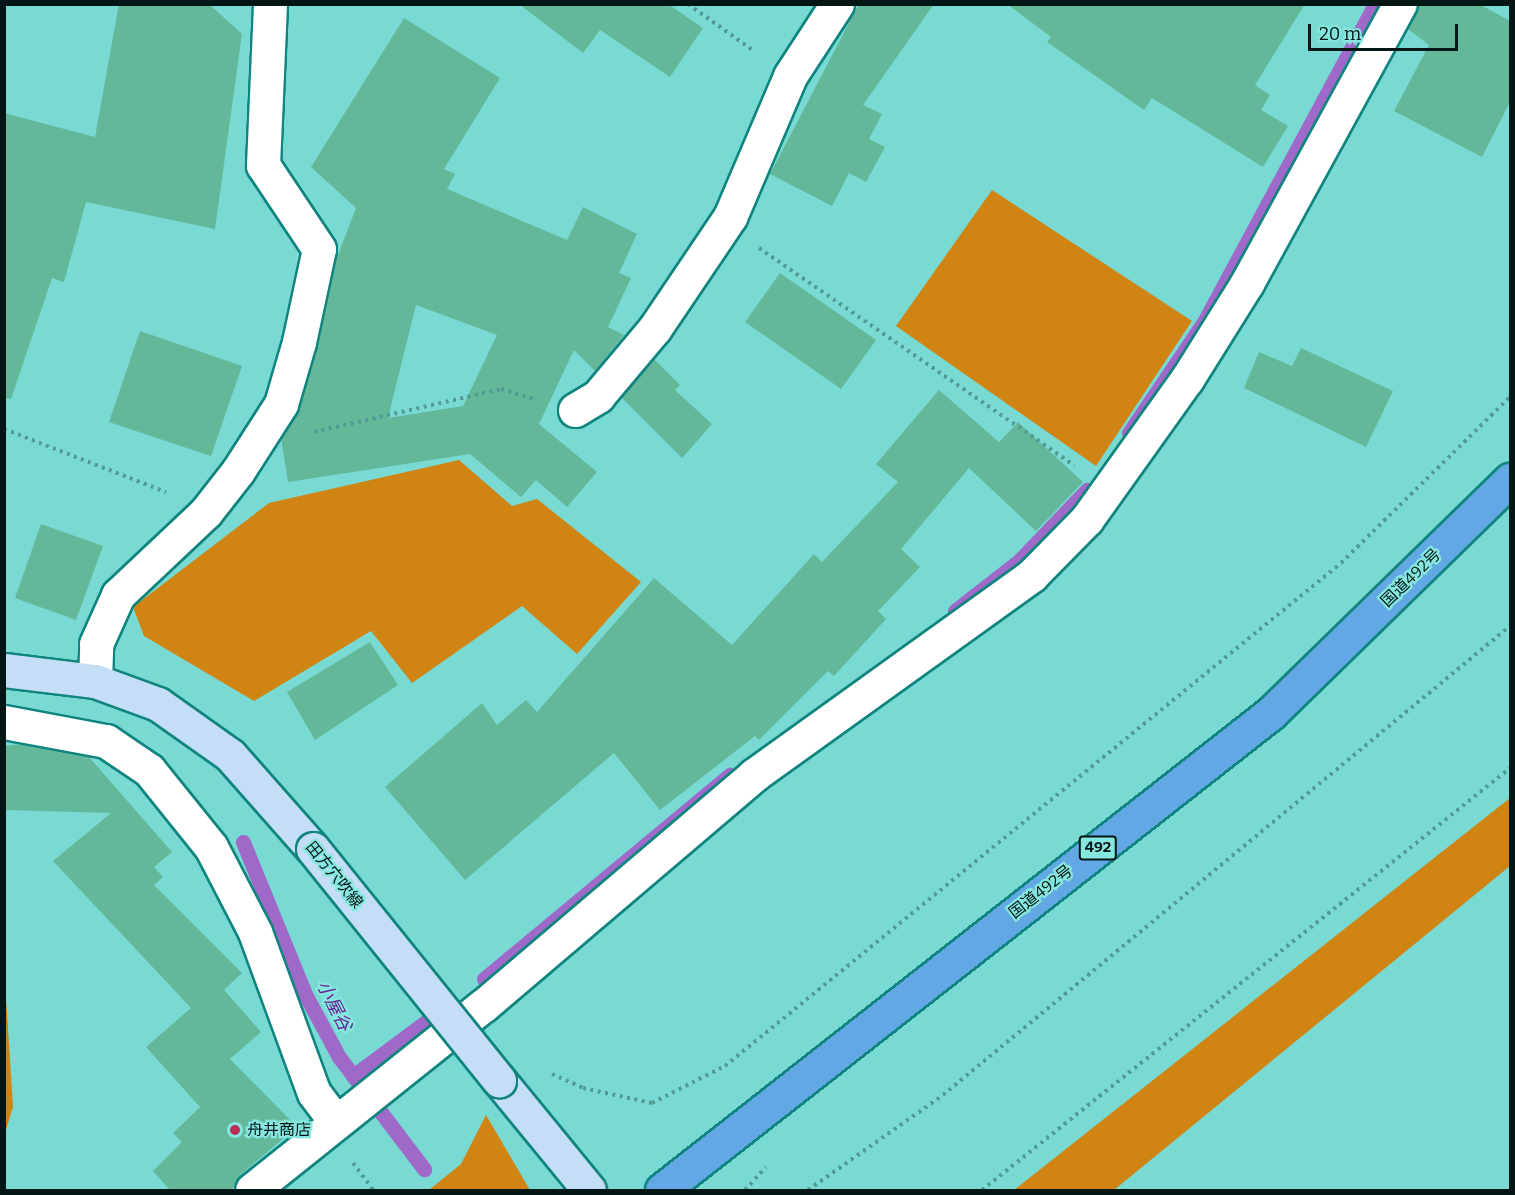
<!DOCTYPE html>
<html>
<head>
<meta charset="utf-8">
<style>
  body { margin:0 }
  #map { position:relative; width:1515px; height:1195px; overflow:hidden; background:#78dad2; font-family:Bitter,"Noto Sans JP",serif }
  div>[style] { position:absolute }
  .green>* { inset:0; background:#d08413 }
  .stream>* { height:15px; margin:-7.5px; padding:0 7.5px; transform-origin:7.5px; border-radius:7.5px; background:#9f69ca }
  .building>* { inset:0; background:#64b89a }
  .path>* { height:4px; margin-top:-2px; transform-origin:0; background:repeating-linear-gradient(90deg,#529b95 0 3px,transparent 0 7.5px) }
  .roads { filter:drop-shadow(2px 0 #10847e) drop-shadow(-2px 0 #10847e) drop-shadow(0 2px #10847e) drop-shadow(0 -2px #10847e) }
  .minor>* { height:33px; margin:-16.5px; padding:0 16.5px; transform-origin:16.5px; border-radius:16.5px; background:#fff }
  .secondary>* { height:33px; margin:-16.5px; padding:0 16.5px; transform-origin:16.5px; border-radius:16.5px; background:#c4def5 }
  .trunk>* { height:33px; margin:-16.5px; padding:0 16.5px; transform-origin:16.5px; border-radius:16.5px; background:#62a8e4 }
  .bridges { filter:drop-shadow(2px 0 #10847e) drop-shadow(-2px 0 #10847e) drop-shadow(0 2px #10847e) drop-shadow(0 -2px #10847e) }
  .secondary-bridge>* { height:33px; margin:-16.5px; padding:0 16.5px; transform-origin:16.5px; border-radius:16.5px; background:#c4def5 }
  .dots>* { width:16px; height:16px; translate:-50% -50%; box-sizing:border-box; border:3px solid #86e7df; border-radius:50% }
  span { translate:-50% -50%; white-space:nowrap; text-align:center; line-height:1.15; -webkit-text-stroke:4.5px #86e7df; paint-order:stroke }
  .shield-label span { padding:2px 4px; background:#86e7df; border:2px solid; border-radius:4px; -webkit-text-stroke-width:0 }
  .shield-label { font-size:15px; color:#021615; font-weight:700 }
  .street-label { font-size:16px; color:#021615 }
  .poi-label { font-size:16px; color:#021615 }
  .left { translate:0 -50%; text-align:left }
  .water-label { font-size:18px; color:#6a2196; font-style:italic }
  .frame { position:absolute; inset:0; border:6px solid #021615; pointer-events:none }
  .scale { position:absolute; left:1308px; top:24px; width:150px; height:27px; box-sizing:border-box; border:3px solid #021615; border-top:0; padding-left:8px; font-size:18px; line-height:21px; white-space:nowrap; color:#021615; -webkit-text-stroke:4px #86e7df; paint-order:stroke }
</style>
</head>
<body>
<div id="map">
  <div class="green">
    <div style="clip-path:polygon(992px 190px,1192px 321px,1096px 466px,896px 326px)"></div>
    <div style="clip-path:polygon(459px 460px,512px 506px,537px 499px,641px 582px,577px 654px,522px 606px,412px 683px,371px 631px,254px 701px,144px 636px,133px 607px,269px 503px)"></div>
    <div style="clip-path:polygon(1510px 798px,1510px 866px,1114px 1190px,1014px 1190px)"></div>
    <div style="clip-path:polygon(4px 965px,13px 1107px,5px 1133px,4px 1133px)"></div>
    <div style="clip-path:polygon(486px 1115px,530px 1190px,429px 1190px,461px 1164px)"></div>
  </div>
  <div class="stream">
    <div style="left:1129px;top:433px;width:134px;rotate:-56deg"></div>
    <div style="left:1204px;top:322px;width:361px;rotate:-61.7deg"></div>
    <div style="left:955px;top:611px;width:83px;rotate:-38.1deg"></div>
    <div style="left:1020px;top:560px;width:97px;rotate:-46.3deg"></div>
    <div style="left:243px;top:842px;width:166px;rotate:67.8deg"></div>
    <div style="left:306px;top:996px;width:69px;rotate:61.6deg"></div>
    <div style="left:339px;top:1057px;width:141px;rotate:52.8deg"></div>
    <div style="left:484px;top:979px;width:320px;rotate:-39.7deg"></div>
    <div style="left:353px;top:1076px;width:116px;rotate:-36.6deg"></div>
  </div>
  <div class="building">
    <div style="clip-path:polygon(119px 4px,209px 4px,242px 34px,215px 229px,86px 202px,64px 282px,52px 278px,11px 399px,4px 398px,4px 113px,95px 137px)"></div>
    <div style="clip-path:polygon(519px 4px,668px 4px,703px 28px,670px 77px,600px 30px,583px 53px)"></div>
    <div style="clip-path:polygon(859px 4px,934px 4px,863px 105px,882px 114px,869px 139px,885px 147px,866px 182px,849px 173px,832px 206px,770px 174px)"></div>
    <div style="clip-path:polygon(1007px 4px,1305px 4px,1255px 85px,1270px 95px,1261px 110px,1288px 126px,1263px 167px,1152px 98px,1144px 110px,1047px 42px,1051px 37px)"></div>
    <div style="clip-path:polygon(1419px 4px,1479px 4px,1510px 21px,1510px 102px,1482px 157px,1394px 111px,1429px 45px,1408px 29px)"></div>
    <div style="clip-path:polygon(evenodd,404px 18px,500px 78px,444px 169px,455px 174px,447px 189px,567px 240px,583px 207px,637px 234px,619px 273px,631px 278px,608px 327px,624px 335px,595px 371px,574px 350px,539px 424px,597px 472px,567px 507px,536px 480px,521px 497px,470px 454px,288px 482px,281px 438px,299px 409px,335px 263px,356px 208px,311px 167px,404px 18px,416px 305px,497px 335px,463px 406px,388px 418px,416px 305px)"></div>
    <div style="clip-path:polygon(780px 273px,876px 340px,841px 389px,745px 322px)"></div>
    <div style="clip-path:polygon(140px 331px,242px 366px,211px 456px,109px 422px)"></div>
    <div style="clip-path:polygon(1301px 348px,1393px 391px,1366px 447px,1244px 388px,1259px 352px,1292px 366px)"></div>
    <div style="clip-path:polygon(654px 359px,680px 385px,675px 390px,712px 424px,682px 458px,621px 397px)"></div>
    <div style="clip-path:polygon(939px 390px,999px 442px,1018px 422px,1083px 482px,1036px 531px,969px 468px,901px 549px,920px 567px,878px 611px,886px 619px,834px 676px,828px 671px,759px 740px,755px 736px,660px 810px,614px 753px,465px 880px,385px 787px,482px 703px,497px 725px,526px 700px,537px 712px,654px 578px,732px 645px,814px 554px,822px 562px,898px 482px,876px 464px)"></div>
    <div style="clip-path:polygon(41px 524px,103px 546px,76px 620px,15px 598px)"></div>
    <div style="clip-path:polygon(370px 642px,398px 685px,315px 740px,287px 692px)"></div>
    <div style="clip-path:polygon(22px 744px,89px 757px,172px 852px,154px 867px,163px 877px,154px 885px,242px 973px,224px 990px,261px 1032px,230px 1059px,297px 1127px,240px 1175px,231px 1191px,171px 1191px,153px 1171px,182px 1142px,173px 1133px,200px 1107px,146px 1047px,191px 1008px,53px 861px,111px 813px,4px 810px,4px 746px)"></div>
  </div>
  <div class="path">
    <div style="left:688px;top:4px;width:81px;rotate:35.5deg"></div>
    <div style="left:759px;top:248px;width:383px;rotate:34.6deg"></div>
    <div style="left:4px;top:429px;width:174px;rotate:21.3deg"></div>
    <div style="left:314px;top:432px;width:192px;rotate:-12.9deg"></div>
    <div style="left:501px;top:389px;width:34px;rotate:17deg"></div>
    <div style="left:552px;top:1074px;width:34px;rotate:24deg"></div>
    <div style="left:583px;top:1088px;width:71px;rotate:12.3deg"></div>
    <div style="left:652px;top:1103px;width:82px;rotate:-26.9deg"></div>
    <div style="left:725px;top:1066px;width:795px;rotate:-39.23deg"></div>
    <div style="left:1341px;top:563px;width:237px;rotate:-44.5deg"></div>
    <div style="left:353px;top:1163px;width:34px;rotate:53deg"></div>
    <div style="left:745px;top:1190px;width:31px;rotate:-48deg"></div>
    <div style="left:808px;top:1190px;width:165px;rotate:-35.1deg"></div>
    <div style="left:943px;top:1095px;width:736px;rotate:-39.6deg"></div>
    <div style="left:982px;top:1190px;width:676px;rotate:-38.63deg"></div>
  </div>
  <div class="roads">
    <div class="minor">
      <div style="left:575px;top:410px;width:27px;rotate:-31deg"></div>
      <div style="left:598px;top:396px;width:89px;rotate:-50deg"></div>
      <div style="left:655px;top:328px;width:134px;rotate:-56deg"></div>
      <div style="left:730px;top:217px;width:153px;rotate:-66.9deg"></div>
      <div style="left:790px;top:76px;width:86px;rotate:-56.9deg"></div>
      <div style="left:95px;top:681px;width:37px;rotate:-88deg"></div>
      <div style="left:96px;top:644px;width:54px;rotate:-65.8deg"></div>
      <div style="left:118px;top:595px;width:121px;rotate:-43.3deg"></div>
      <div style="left:206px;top:512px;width:52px;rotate:-52deg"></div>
      <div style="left:238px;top:471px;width:80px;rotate:-57.3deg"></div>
      <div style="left:281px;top:404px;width:65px;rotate:-73.8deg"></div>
      <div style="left:299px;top:342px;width:95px;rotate:-77.9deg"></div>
      <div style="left:319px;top:249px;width:101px;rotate:-123.7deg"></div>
      <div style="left:263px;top:165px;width:161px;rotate:-87.5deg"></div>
      <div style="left:4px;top:722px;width:104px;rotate:10.6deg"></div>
      <div style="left:106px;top:741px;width:52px;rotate:34deg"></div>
      <div style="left:149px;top:770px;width:99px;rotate:51.2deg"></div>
      <div style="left:211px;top:847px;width:96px;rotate:62.6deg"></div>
      <div style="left:255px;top:932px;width:171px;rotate:69.9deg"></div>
      <div style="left:314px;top:1093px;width:36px;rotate:53deg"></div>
      <div style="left:252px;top:1190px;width:297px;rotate:-38.6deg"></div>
      <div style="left:484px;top:1005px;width:355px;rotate:-40.4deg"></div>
      <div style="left:754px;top:775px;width:342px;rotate:-35.7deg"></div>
      <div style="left:1032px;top:575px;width:78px;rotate:-45.5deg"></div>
      <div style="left:1087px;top:519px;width:172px;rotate:-54.5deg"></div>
      <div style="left:1187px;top:379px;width:113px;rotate:-58deg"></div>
      <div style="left:1247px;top:283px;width:318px;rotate:-61.3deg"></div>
    </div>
    <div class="secondary">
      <div style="left:4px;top:670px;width:92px;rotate:6.9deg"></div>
      <div style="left:95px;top:681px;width:67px;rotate:20.1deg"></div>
      <div style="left:158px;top:704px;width:88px;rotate:35.3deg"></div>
      <div style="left:230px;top:755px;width:125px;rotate:48.6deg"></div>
      <div style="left:499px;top:1080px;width:142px;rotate:50.7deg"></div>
    </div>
    <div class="trunk">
      <div style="left:662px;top:1190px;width:774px;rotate:-38.07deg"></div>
      <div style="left:1271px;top:713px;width:334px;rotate:-44.3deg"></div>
    </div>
  </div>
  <div class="bridges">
    <div class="secondary-bridge">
      <div style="left:313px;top:849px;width:297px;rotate:51.2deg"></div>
    </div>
  </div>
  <div class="dots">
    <div style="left:235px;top:1130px;background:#bb2b56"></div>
  </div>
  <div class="shield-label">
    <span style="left:1098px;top:848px">492</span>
  </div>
  <div class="street-label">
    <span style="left:1411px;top:578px;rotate:-44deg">国道492号</span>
    <span style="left:334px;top:875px;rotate:51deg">田方穴吹線</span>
    <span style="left:1041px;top:892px;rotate:-38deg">国道492号</span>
  </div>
  <div class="poi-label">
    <span class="left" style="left:247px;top:1130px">舟井商店</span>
  </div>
  <div class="water-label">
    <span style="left:334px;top:1006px;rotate:63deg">小屋谷</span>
  </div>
  <div class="frame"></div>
  <div class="scale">20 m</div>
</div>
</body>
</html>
